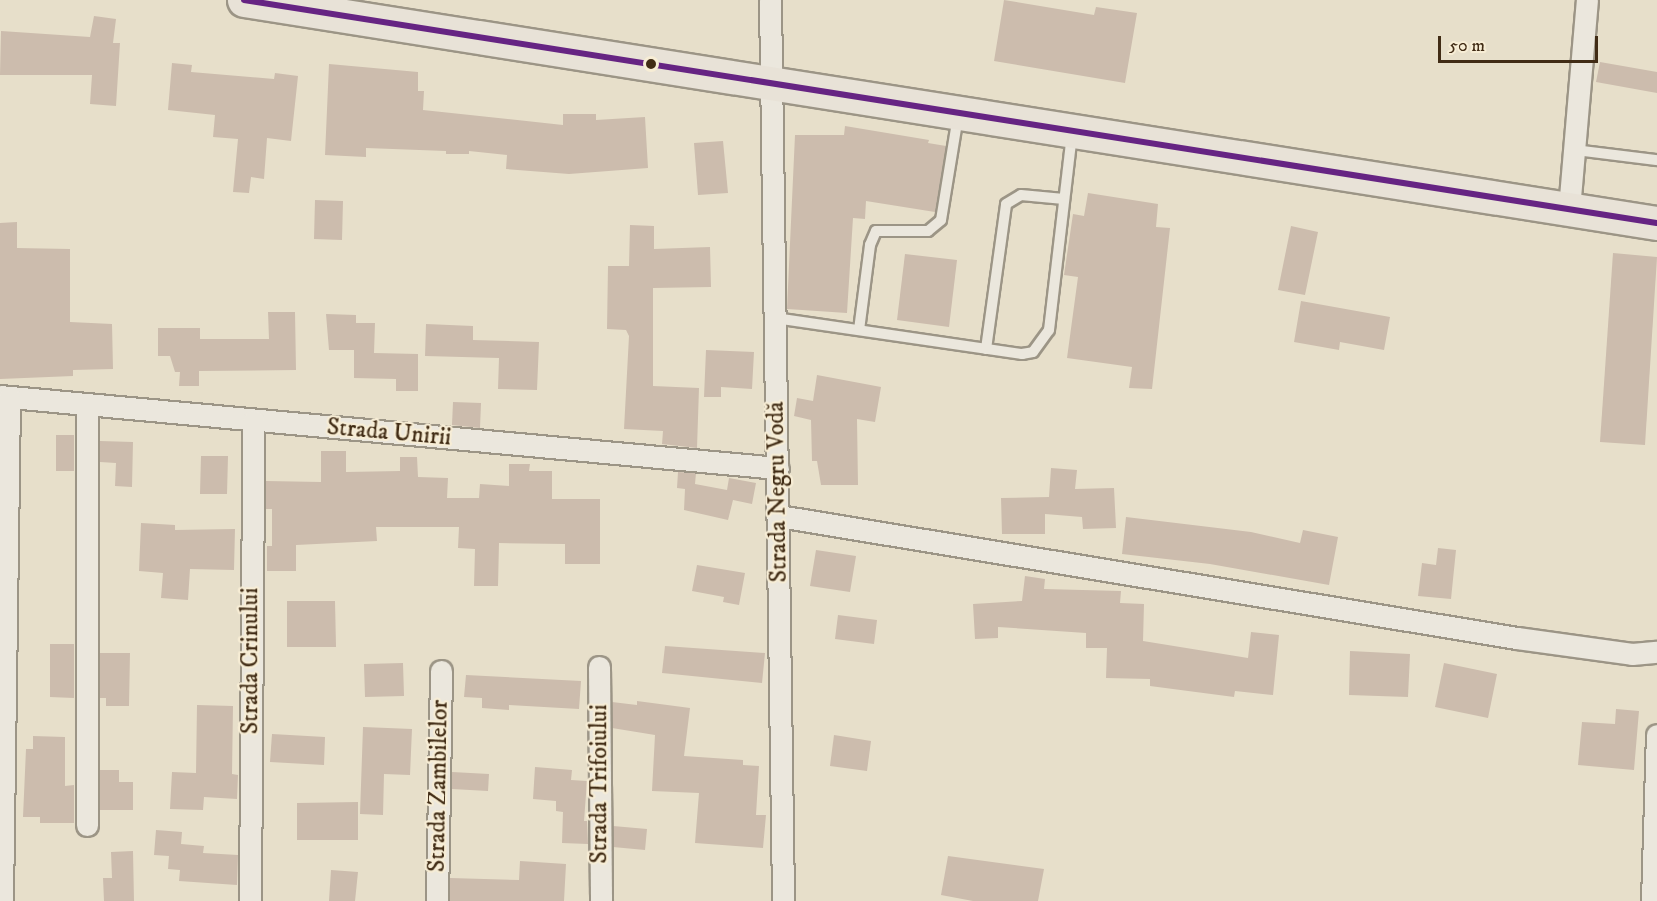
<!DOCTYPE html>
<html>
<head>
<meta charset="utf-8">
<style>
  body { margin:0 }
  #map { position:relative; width:1657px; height:901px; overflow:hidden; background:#e7dfca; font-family:"IM FELL DW Pica",serif }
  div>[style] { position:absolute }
  .building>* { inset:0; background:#ccbcad }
  .roads { filter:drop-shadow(2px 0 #9c9586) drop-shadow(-2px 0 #9c9586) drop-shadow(0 2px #9c9586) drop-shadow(0 -2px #9c9586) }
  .lane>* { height:10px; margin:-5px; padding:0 5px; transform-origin:5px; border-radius:5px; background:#ebe7dd }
  .street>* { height:21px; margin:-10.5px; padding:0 10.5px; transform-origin:10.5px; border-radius:10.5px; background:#ebe7dd }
  .primary>* { height:33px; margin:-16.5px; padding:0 16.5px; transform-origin:16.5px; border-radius:16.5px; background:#e8e2d7 }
  .bus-1>* { height:6px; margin:-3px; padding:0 3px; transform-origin:3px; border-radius:3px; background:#662483 }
  .dots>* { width:16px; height:16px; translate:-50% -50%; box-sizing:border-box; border:3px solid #f7edd5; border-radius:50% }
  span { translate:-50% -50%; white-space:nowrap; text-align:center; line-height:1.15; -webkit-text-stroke:4.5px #f7edd5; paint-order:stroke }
  .street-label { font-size:24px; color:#412c15 }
  .scale { position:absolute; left:1438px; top:36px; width:160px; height:27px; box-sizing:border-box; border:3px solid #412c15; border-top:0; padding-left:8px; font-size:18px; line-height:21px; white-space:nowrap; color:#412c15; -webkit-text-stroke:4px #f7edd5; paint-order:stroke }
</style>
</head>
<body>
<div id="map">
  <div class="building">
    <div style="clip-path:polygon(1004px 0,1094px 15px,1096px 7px,1137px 13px,1125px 83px,994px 61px)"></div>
    <div style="clip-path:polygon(94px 16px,116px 19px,113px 43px,120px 43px,116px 106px,90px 104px,92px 75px,0 75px,1px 31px,90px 37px)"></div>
    <div style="clip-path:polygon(1600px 62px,1657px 72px,1657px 93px,1596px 82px)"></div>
    <div style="clip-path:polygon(172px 63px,192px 65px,191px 72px,274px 79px,275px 73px,298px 76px,291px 141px,267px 138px,264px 179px,251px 177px,249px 193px,233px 192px,238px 139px,213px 137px,215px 115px,168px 110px)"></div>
    <div style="clip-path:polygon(329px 64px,418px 72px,418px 91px,424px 91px,423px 110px,563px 125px,563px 114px,596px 114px,596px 120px,645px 117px,648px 168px,569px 174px,506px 169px,507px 155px,469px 151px,469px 154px,446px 154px,446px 151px,366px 148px,366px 157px,325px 155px)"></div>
    <div style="clip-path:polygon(845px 126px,929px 140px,928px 143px,946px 146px,935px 212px,866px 201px,865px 219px,853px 218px,847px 313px,787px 309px,795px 135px,844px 135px)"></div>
    <div style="clip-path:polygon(723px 141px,728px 193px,698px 195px,694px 143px)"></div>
    <div style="clip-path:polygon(1088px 193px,1158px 204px,1156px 227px,1170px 228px,1152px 389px,1129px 388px,1132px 367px,1067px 358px,1078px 277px,1064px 275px,1073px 214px,1084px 216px)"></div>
    <div style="clip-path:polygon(315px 200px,343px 201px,342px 240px,314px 239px)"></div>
    <div style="clip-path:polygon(17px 222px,17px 248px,70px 249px,70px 322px,112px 324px,113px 369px,73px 370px,73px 376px,0 379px,0 223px)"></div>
    <div style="clip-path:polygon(630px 225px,654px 226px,654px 249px,710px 247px,711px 287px,653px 288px,653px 386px,699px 388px,697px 448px,662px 444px,663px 431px,624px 429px,629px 336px,626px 330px,607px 329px,608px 266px,629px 266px)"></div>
    <div style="clip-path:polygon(1291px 226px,1318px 232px,1305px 295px,1278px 290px)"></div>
    <div style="clip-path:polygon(1613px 253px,1657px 257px,1645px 445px,1600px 442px)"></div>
    <div style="clip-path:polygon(905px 254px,957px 260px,949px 327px,897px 320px)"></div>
    <div style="clip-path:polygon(1301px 301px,1390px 317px,1384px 350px,1340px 342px,1339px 350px,1294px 342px)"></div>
    <div style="clip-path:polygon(268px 312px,295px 312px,296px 370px,199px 371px,199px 386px,179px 386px,180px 372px,175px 372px,170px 356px,158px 356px,158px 328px,200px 328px,200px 339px,269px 339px)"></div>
    <div style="clip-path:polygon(326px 314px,356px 315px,356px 323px,375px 323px,374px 353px,418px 354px,418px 391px,396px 391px,396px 379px,354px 378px,354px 350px,329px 350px)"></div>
    <div style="clip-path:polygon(426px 324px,473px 326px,473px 340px,539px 342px,537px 390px,498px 389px,499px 358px,425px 356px)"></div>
    <div style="clip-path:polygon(706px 350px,754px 352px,752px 389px,721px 387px,721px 397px,704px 397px)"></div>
    <div style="clip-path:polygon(817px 375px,881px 387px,875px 422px,857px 419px,858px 485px,821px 485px,817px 461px,812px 461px,811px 420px,794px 416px,797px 398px,813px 401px)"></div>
    <div style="clip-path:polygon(453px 402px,481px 403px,480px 428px,452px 425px)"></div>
    <div style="clip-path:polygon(56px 435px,74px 435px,74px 471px,56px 471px)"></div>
    <div style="clip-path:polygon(100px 441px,133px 442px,132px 487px,115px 486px,116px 463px,100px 462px)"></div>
    <div style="clip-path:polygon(321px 451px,346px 451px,346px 472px,400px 471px,400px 457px,417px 457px,418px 477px,448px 478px,447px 498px,479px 498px,480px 484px,509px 486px,509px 464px,530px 464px,529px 471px,552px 471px,552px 499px,600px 499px,600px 564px,565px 564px,565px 544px,499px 543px,498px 586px,474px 586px,475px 549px,458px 548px,459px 527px,376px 527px,377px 541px,296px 545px,296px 571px,267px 571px,267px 546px,272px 546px,272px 509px,266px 509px,266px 481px,321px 482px)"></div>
    <div style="clip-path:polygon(201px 456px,228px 456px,227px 494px,200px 494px)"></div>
    <div style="clip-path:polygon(1051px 468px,1077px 470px,1075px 489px,1114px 488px,1116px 528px,1083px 529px,1082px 517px,1045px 514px,1045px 534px,1002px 534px,1001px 498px,1049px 497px)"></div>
    <div style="clip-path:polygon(678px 472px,696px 473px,695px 484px,727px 490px,729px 478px,756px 483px,752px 504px,733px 500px,728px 520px,684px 510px,685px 489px,677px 488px)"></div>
    <div style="clip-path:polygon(1126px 517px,1251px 532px,1300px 543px,1303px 530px,1338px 537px,1329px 585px,1210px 564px,1122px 554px)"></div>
    <div style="clip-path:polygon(141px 523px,175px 525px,175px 530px,235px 529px,234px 570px,190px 569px,188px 600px,161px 598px,163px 573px,139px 571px)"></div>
    <div style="clip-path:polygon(1438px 548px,1456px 550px,1451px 599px,1418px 596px,1422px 563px,1436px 565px)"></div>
    <div style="clip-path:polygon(816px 550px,856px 556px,850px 592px,810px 586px)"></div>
    <div style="clip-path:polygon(697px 565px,745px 573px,739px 605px,723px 602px,724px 597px,692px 591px)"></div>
    <div style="clip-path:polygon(1025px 576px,1045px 579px,1044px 589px,1121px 591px,1120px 603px,1144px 604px,1143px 641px,1248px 658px,1251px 632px,1279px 635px,1273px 695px,1235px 691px,1234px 697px,1150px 686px,1150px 679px,1106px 678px,1107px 648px,1086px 648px,1086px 633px,998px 627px,998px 638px,975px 639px,973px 604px,1022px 601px)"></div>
    <div style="clip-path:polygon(287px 601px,335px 601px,336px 647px,287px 647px)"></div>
    <div style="clip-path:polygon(838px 615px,877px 620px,874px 644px,835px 639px)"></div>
    <div style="clip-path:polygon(50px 644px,74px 644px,74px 698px,50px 697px)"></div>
    <div style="clip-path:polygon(665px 646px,765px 653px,762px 683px,662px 673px)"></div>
    <div style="clip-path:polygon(1350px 651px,1410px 654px,1408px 697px,1349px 695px)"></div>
    <div style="clip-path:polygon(100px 653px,130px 653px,129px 706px,106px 706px,106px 698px,100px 698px)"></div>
    <div style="clip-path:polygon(403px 663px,404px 696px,365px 697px,364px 664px)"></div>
    <div style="clip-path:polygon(1444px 663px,1497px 674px,1488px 718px,1435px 707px)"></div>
    <div style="clip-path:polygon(466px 675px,581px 681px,579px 709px,509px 705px,509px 710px,482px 708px,482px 698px,464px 697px)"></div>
    <div style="clip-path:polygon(637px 701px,690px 708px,684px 756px,743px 760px,743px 765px,759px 766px,756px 815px,766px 815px,763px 848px,695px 843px,699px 793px,652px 791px,655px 735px,612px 728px,612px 702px,637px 705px)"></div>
    <div style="clip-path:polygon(197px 705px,233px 706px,232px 774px,238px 775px,237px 799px,204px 797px,203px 810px,170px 809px,172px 772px,196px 773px)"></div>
    <div style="clip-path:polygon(1616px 709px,1639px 711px,1634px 770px,1578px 765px,1582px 722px,1615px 724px)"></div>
    <div style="clip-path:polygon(363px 727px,412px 729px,410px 775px,384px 774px,383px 815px,360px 814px)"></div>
    <div style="clip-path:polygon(272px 734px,325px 737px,324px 765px,270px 762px)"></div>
    <div style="clip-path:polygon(834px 735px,871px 741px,867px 771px,830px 766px)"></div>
    <div style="clip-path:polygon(33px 736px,65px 737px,65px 786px,74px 785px,74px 823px,40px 823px,40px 817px,23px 817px,26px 749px,33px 749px)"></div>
    <div style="clip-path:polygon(535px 767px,572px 770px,571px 780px,587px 781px,584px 821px,587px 821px,588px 844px,562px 843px,563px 812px,556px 811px,556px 801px,533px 799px)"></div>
    <div style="clip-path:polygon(100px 770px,119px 770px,119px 782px,133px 782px,133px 810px,100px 810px)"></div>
    <div style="clip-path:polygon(452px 772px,489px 774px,488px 791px,452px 789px)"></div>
    <div style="clip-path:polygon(358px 802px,358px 840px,297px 840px,297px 803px)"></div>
    <div style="clip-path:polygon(613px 826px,647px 829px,645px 850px,613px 847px)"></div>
    <div style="clip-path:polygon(156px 830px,182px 832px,181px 844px,204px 846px,203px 853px,238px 855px,237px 885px,179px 881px,180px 870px,168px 869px,169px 856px,154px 855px)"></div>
    <div style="clip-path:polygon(133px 851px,134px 901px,104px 901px,103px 878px,112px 878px,111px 852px)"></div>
    <div style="clip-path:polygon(948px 856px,1044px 869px,1038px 901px,973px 901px,941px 895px)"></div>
    <div style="clip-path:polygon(520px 861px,566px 864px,564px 901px,450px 901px,450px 878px,519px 880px)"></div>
    <div style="clip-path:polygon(331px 870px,358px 872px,355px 901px,329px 901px)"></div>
  </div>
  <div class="roads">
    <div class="lane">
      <div style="left:1575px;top:150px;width:83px;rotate:7deg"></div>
      <div style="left:775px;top:318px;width:250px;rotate:8.3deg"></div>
      <div style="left:1022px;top:354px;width:11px;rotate:-10deg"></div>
      <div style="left:1033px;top:352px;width:27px;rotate:-54deg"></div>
      <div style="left:1049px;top:330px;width:197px;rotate:-83.3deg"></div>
      <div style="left:859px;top:330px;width:86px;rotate:-82.6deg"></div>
      <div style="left:870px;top:245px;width:15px;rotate:-67deg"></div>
      <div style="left:876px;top:231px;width:52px"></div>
      <div style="left:928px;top:231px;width:17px;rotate:-40deg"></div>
      <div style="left:941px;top:220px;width:105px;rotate:-80.7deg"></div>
      <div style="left:986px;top:349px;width:146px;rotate:-82.1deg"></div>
      <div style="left:1006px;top:204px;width:17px;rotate:-31deg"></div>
      <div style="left:1021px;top:195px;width:43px;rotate:5.3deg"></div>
    </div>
    <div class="street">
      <div style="left:770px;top:0;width:901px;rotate:89.17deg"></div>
      <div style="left:1569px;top:209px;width:210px;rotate:-85.1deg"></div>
      <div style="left:0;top:396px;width:781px;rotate:5.29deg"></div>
      <div style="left:87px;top:405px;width:420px;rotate:90deg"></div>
      <div style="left:779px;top:516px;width:748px;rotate:9.39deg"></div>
      <div style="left:1517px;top:638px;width:116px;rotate:7.9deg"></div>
      <div style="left:1632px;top:654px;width:25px;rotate:-5deg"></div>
      <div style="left:599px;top:667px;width:234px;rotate:89.5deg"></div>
      <div style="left:2px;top:901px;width:504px;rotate:-89.2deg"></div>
      <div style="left:250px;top:901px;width:480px;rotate:-89.6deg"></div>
      <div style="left:437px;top:901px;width:230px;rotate:-89deg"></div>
      <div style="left:1652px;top:901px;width:166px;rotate:-88.3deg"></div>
    </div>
    <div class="primary">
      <div style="left:244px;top:0;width:1430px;rotate:8.97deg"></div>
    </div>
  </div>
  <div class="bus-1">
    <div style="left:244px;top:0;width:1430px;rotate:8.97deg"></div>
  </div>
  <div class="dots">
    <div style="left:651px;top:64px;background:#412c15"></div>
  </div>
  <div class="street-label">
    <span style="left:389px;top:433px;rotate:5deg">Strada Unirii</span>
    <span style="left:778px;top:492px;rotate:-91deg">Strada Negru Vodă</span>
    <span style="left:251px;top:661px;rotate:-90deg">Strada Crinului</span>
    <span style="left:600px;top:784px;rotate:-90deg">Strada Trifoiului</span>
    <span style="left:439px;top:786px;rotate:-89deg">Strada Zambilelor</span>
  </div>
  <div class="scale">50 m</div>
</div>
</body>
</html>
